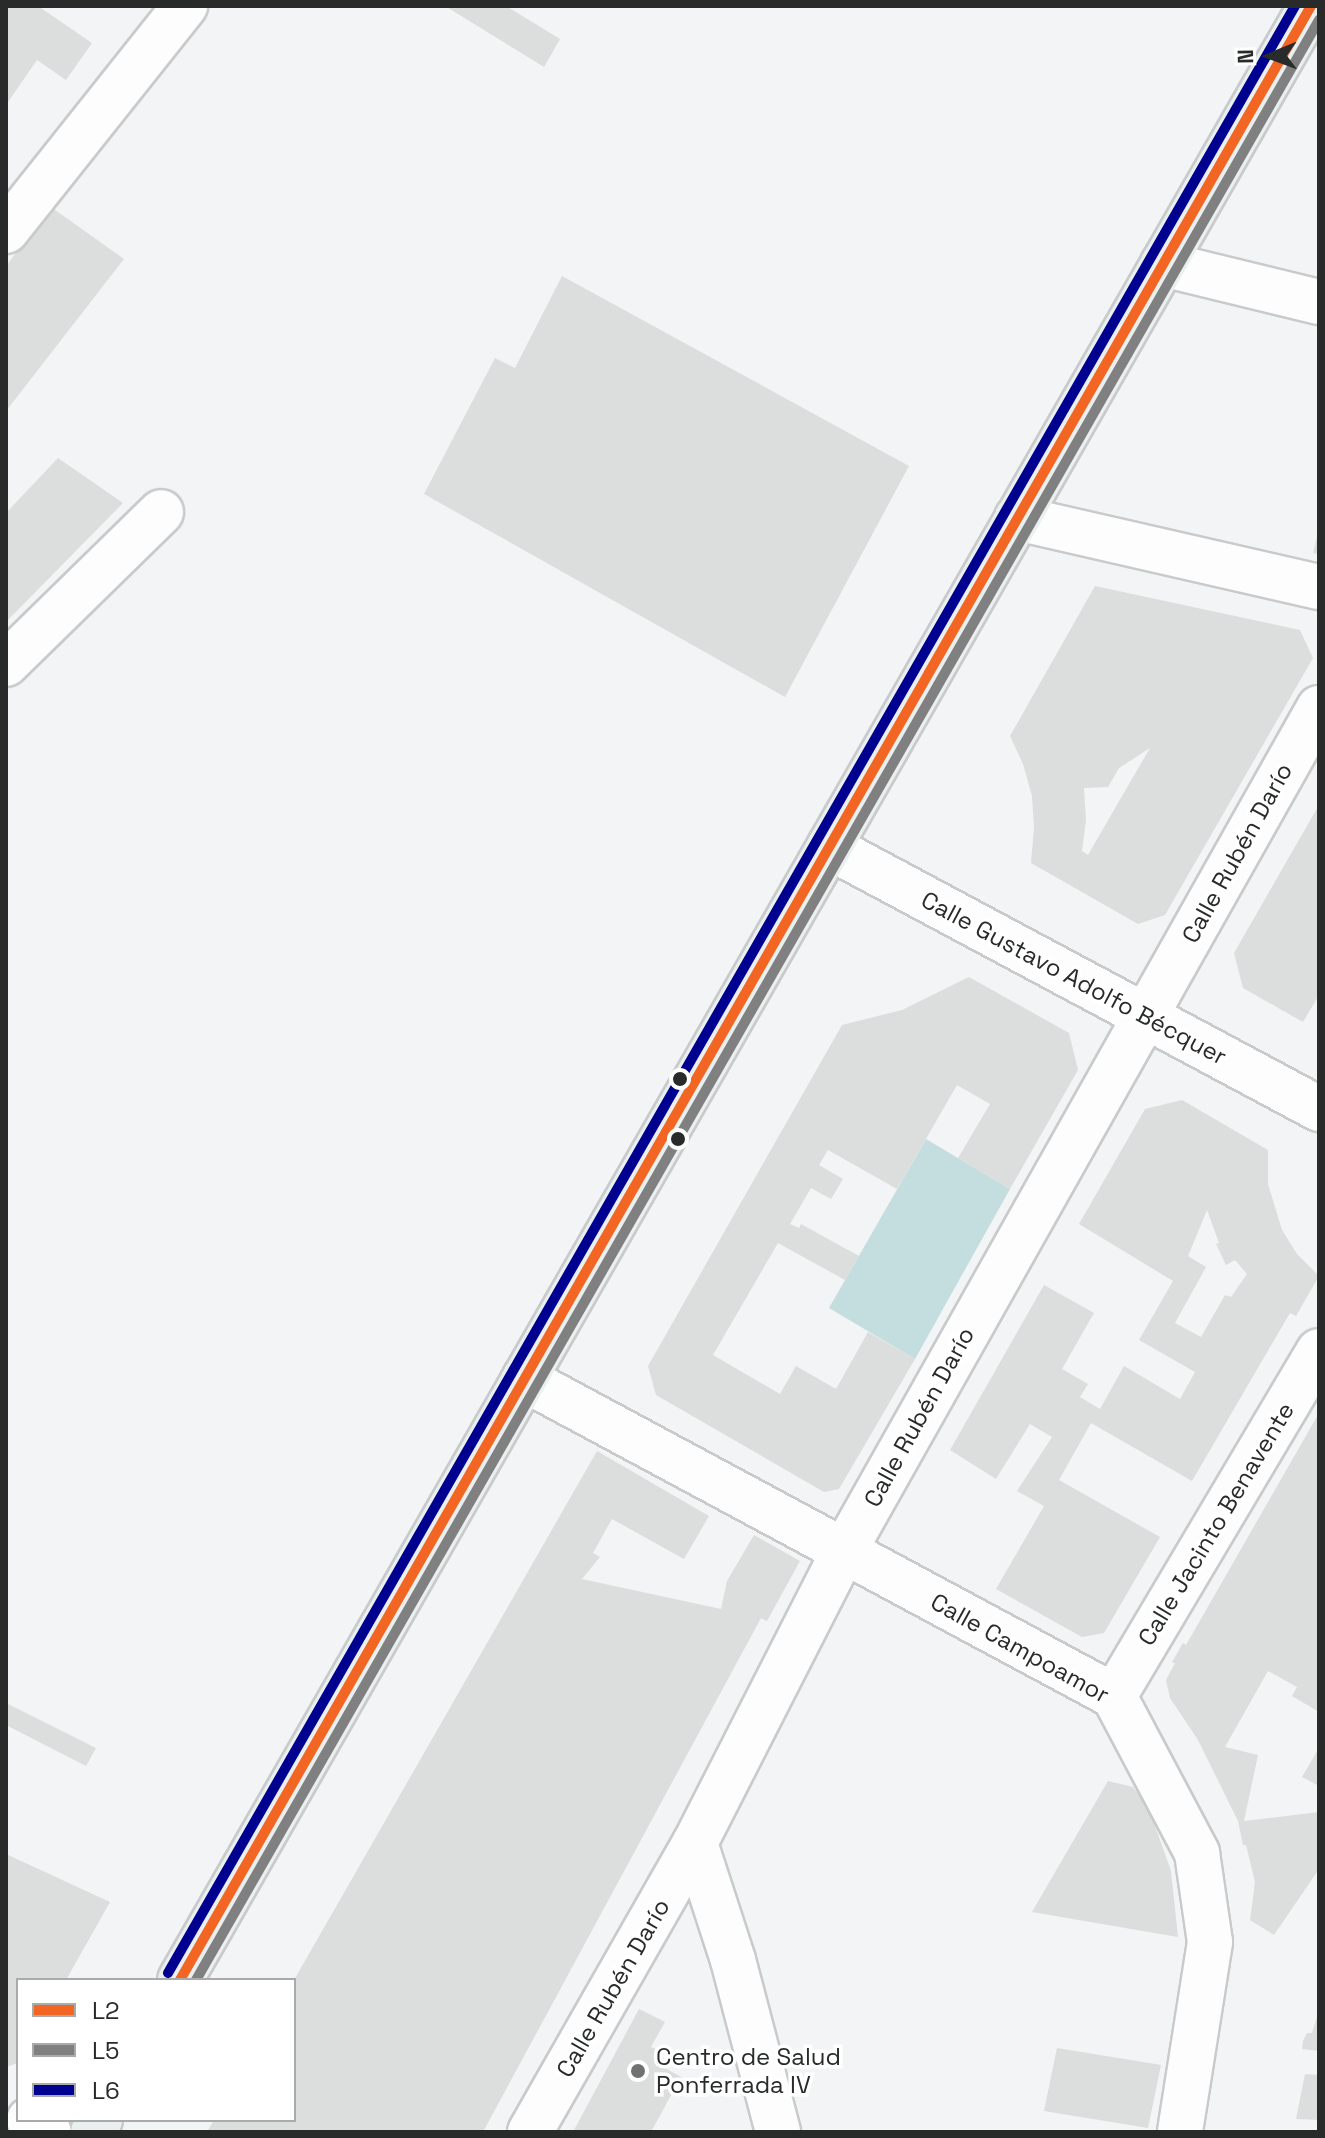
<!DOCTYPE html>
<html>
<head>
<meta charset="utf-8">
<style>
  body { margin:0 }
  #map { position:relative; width:1325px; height:2138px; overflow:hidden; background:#f2f4f5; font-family:"Space Grotesk",sans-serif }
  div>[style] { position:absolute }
  .green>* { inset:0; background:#c4dddf }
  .building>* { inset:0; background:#dcdddd }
  .roads { filter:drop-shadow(2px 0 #c8cacb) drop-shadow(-2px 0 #c8cacb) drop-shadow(0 2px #c8cacb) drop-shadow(0 -2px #c8cacb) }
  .minor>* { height:44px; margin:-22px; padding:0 22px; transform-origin:22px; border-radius:22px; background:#fdfdfe }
  .secondary>* { height:44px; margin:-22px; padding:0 22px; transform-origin:22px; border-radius:22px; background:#eaefef }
  .bus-1>* { height:10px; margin:-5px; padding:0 5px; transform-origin:5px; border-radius:5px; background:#f26522 }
  .bus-2>* { height:10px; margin:-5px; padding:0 5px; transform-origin:5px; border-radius:5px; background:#808080 }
  .bus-3>* { height:10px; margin:-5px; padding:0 5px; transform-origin:5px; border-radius:5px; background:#000090 }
  .dots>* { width:22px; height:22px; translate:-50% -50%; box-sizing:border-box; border:4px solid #fff; border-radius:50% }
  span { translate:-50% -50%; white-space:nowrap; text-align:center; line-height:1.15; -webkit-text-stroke:7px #fff; paint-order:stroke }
  .street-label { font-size:24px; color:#292b2b }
  .poi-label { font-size:24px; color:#292b2b }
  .left { translate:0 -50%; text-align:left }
  .frame { position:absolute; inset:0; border:8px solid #292b2b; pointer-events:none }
  .legend { position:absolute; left:16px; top:1978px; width:280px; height:144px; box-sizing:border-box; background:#fff; border:2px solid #a9aaaa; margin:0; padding:10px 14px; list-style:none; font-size:24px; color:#292b2b }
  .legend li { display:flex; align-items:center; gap:16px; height:40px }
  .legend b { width:40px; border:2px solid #a9aaaa }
  .north { position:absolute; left:1229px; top:16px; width:80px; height:80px; -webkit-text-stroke:6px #fff; paint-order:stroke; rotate:269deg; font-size:22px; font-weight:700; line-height:32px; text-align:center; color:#292b2b }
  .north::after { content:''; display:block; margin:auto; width:28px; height:36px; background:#292b2b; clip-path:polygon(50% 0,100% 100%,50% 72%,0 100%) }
</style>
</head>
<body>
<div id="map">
  <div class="green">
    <div style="clip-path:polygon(926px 1139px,1010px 1189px,915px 1359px,829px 1308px)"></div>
  </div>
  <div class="building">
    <div style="clip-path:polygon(6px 6px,38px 6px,92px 43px,66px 80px,37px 60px,6px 105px)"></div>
    <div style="clip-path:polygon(445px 6px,506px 6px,560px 39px,544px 67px)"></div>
    <div style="clip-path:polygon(51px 207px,124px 259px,6px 411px,6px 266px)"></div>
    <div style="clip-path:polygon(562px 276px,909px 466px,785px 697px,424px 494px,495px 358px,515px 368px)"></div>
    <div style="clip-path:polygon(58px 458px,123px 503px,6px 622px,6px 513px)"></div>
    <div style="clip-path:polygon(1318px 533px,1319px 533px,1319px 554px,1313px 553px)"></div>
    <div style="clip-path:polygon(evenodd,1095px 586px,1300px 630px,1313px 658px,1165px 915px,1138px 924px,1031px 863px,1034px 828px,1032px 796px,1023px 764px,1010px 736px,1095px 586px,1150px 748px,1118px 803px,1088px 855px,1082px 851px,1086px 820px,1084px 788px,1108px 787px,1119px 768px,1150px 748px)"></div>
    <div style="clip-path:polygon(1319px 805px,1319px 995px,1303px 1022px,1243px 988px,1234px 953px)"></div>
    <div style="clip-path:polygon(969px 977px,1069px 1033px,1078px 1070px,1010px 1189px,958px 1158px,990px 1104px,957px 1085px,897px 1189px,828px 1150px,819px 1165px,843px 1179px,831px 1199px,811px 1188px,790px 1224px,799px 1228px,801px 1224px,859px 1256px,845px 1280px,778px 1243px,713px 1355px,780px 1394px,796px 1366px,836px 1389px,868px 1332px,915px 1359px,839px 1489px,824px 1492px,656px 1395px,648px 1366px,842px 1025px,902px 1010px)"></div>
    <div style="clip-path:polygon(evenodd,1182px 1100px,1268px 1150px,1268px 1184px,1282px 1230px,1297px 1254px,1319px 1276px,1296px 1316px,1290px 1313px,1192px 1481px,1091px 1423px,1059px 1480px,1160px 1537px,1104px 1633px,1082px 1637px,996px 1589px,1044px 1506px,1017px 1491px,1052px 1437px,1030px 1424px,996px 1479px,950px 1450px,1044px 1285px,1094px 1313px,1062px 1369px,1088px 1384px,1080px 1397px,1100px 1409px,1124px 1366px,1180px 1399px,1195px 1372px,1139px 1340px,1173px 1281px,1079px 1224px,1145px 1109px,1182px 1100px,1207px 1210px,1219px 1243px,1216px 1244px,1226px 1265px,1235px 1260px,1247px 1274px,1231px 1297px,1225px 1295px,1201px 1337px,1175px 1323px,1206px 1267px,1188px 1256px,1207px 1210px)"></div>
    <div style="clip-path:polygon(1319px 1413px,1319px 1712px,1292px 1696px,1297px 1687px,1268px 1671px,1225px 1747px,1258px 1755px,1244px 1821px,1319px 1812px,1319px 1869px,1274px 1935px,1250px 1920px,1255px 1882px,1246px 1845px,1243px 1845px,1238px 1821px,1198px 1740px,1170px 1698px,1166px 1680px,1175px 1663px,1172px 1662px,1183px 1643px,1186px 1645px)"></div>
    <div style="clip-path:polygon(597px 1451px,709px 1516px,684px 1559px,612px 1519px,593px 1553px,600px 1557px,582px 1579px,721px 1609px,727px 1581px,754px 1535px,800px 1561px,767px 1621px,761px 1618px,483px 2132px,207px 2132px,214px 2120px,294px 2120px,294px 1980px)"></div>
    <div style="clip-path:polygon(6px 1703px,96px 1748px,86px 1766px,6px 1725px)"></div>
    <div style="clip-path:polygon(1319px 1748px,1319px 1786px,1302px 1777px)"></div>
    <div style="clip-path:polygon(1108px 1781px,1133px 1787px,1149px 1809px,1171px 1871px,1178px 1937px,1032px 1912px)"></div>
    <div style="clip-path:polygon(6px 1854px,110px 1902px,66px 1980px,18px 1980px,18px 2063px,6px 2067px)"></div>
    <div style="clip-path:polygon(639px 2009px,665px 2022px,651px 2047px,664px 2053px,658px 2064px,681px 2077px,651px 2132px,573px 2132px)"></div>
    <div style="clip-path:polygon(1319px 2010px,1319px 2051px,1302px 2049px,1303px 2041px,1307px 2033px,1312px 2033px)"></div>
    <div style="clip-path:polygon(1057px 2048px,1161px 2065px,1148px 2128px,1044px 2111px)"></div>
    <div style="clip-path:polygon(1305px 2074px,1319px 2075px,1319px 2120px,1296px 2119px)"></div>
  </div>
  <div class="roads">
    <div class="minor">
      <div style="left:6px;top:231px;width:288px;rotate:-51.5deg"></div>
      <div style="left:1163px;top:264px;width:161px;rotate:13.7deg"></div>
      <div style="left:1017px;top:518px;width:310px;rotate:12.9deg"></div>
      <div style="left:6px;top:664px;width:217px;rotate:-44.4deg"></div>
      <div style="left:829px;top:847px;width:556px;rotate:28.13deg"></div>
      <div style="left:524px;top:1379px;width:670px;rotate:28.25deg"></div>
      <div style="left:1114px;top:1696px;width:178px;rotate:62.1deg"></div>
      <div style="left:1197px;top:1853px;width:90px;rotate:81.7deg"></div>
      <div style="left:1210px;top:1942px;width:192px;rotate:99deg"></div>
      <div style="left:1114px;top:1696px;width:401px;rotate:-59.3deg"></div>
      <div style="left:695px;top:1843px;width:123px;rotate:72deg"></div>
      <div style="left:733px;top:1960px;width:178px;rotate:75.3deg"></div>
      <div style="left:29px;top:2120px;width:23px;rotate:31deg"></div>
      <div style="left:530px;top:2132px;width:333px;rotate:-60.3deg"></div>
      <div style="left:695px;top:1843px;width:326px;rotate:-63deg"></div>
      <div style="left:843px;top:1553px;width:970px;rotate:-60.61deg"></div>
    </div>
    <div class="secondary">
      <div style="left:180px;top:1980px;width:2275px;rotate:-60.19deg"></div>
      <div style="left:93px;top:2132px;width:14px;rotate:-60deg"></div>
    </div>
  </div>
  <div class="bus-1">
    <div style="left:180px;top:1980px;width:2275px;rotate:-60.19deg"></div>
  </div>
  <div class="bus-2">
    <div style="left:196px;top:1980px;width:2259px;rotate:-60.19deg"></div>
  </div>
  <div class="bus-3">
    <div style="left:168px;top:1973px;width:2267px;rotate:-60.19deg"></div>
  </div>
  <div class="dots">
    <div style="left:680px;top:1079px;background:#292b2b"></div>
    <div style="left:678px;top:1139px;background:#292b2b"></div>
    <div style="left:638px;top:2071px;background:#6f7172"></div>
  </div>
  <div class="street-label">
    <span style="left:1237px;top:853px;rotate:-61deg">Calle Rubén Darío</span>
    <span style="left:1074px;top:978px;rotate:28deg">Calle Gustavo Adolfo Bécquer</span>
    <span style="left:919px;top:1417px;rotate:-61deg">Calle Rubén Darío</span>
    <span style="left:1216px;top:1524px;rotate:-59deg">Calle Jacinto Benavente</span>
    <span style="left:1020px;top:1648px;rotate:29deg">Calle Campoamor</span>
    <span style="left:613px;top:1988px;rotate:-60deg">Calle Rubén Darío</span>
  </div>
  <div class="poi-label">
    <span class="left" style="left:656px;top:2071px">Centro de Salud<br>Ponferrada IV</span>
  </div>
  <div class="frame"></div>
  <ul class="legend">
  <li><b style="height:10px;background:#f26522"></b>L2</li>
  <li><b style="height:10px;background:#808080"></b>L5</li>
  <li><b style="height:10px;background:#000090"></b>L6</li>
  </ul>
  <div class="north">N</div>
</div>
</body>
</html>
